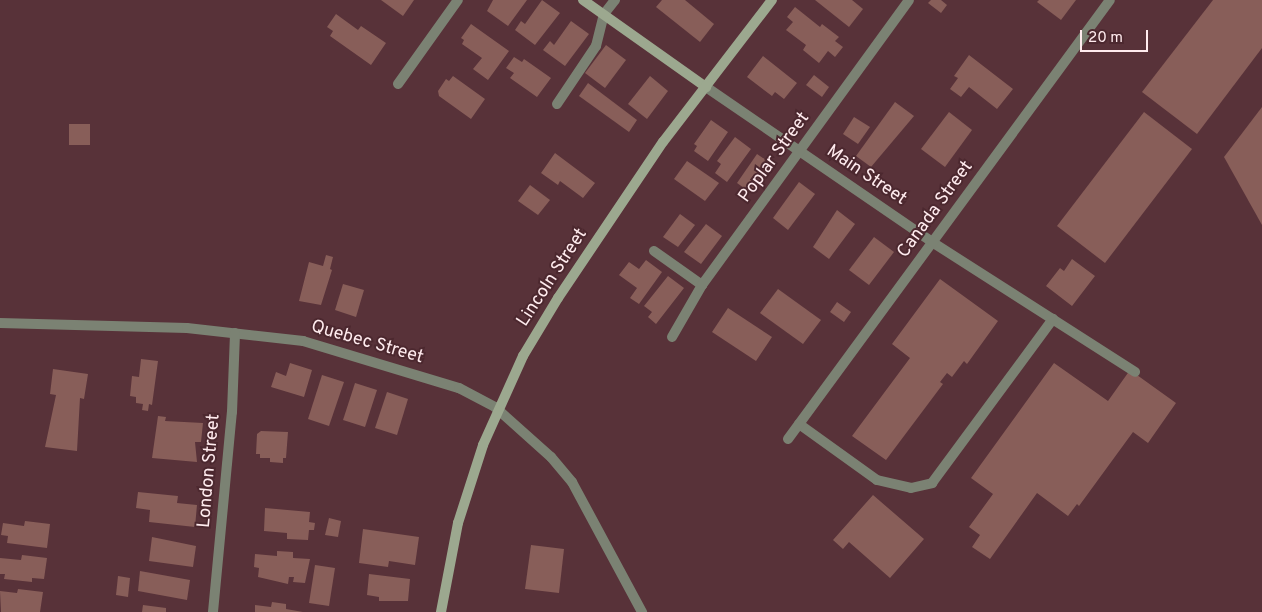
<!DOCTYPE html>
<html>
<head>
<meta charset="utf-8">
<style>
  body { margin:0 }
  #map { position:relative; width:1262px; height:612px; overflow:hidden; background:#583239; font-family:Overpass,sans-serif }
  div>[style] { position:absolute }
  .building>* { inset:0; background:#885e59 }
  .lane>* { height:10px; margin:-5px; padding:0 5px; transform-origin:5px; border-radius:5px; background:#7b8273 }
  .street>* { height:10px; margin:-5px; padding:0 5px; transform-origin:5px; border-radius:5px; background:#7b8273 }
  .secondary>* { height:10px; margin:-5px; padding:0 5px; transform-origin:5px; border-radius:5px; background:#9ca88f }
  .secondary-bridge>* { height:10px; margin:-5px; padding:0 5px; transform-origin:5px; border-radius:5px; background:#9ca88f }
  span { translate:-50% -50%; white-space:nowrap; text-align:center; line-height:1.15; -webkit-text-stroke:4px #4c282f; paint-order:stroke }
  .street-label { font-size:18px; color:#ffebee }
  .scale { position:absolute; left:1080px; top:30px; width:68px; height:22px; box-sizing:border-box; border:2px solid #ffebee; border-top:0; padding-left:6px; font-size:15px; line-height:18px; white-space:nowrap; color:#ffebee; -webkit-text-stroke:4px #4c282f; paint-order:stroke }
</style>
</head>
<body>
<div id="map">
  <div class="building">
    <div style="clip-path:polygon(381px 0,414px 0,403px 16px)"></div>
    <div style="clip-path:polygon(493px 0,527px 0,508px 26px,487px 11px)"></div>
    <div style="clip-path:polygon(542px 0,560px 13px,535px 45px,515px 30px,521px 21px,525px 24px)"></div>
    <div style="clip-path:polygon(662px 0,685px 0,714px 24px,700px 42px,656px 7px)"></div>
    <div style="clip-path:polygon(815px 0,852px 0,863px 9px,849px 27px)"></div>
    <div style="clip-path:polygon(931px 0,941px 0,947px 5px,941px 13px,928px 3px)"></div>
    <div style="clip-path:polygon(1039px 0,1076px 0,1061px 20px,1037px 2px)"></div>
    <div style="clip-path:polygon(1213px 0,1262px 0,1262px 48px,1197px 134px,1142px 92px)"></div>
    <div style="clip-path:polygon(795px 7px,820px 27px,822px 24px,839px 37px,835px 41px,843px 47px,835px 57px,828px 51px,819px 63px,803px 50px,806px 45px,786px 30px,793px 22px,787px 17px)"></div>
    <div style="clip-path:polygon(336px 14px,358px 30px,361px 26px,386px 43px,371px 65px,330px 36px,333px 31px,327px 27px)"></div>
    <div style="clip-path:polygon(571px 21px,589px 34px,565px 66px,543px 50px,550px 41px,554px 45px)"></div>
    <div style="clip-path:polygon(471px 24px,509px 51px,488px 80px,473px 69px,482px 58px,462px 44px,464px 40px,461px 38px)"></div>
    <div style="clip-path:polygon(606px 45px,626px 60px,605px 88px,585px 73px)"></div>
    <div style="clip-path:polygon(969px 55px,1013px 89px,997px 109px,969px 87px,961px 97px,950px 89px,958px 78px,954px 76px)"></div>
    <div style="clip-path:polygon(763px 56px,797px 83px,784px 99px,775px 92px,772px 96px,747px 77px)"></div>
    <div style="clip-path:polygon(514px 57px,522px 62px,524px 59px,551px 78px,537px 97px,510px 78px,514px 73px,506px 68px)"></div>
    <div style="clip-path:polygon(814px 75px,829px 87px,822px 97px,806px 85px)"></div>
    <div style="clip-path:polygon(453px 76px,485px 99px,471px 119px,439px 96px,438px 91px,446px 79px,449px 81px)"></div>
    <div style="clip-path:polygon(650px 76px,668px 91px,647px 119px,628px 104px)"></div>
    <div style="clip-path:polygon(588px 83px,637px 120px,629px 132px,579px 96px)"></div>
    <div style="clip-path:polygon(895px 102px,914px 116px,871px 167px,856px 156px)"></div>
    <div style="clip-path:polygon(1262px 107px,1262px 225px,1224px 157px)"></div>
    <div style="clip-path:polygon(949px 112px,972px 130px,945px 167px,921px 149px)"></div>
    <div style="clip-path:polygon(1144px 112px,1192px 149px,1105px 263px,1057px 226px)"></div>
    <div style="clip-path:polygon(854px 117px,870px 127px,858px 144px,843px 134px)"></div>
    <div style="clip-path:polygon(711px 120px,728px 132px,708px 161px,694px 151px,697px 146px,694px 144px)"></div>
    <div style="clip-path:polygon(69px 124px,90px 124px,90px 145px,69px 145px)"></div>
    <div style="clip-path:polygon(735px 137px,751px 149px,727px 182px,715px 173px,721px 164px,717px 161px)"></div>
    <div style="clip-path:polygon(555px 153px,595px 183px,583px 198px,560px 181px,558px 185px,541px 173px)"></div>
    <div style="clip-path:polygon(757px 154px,772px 164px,751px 193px,737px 183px)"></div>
    <div style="clip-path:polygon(687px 161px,719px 183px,705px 201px,674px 179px)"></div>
    <div style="clip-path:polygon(799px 182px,815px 194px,788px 230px,773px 218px)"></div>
    <div style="clip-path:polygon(530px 185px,550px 200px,538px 215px,518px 201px)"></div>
    <div style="clip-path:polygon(837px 210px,855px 224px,829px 259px,813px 247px)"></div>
    <div style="clip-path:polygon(680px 214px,695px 225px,678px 247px,663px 237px)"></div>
    <div style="clip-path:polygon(706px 224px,722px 236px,701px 264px,684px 252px)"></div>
    <div style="clip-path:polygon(874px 237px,894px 252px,869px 285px,849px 270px)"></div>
    <div style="clip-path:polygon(326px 255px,333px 257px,330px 269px,332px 270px,321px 305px,299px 301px,309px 262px,323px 266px)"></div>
    <div style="clip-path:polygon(1072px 259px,1095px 276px,1072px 306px,1046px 286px,1060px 268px,1064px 271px)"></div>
    <div style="clip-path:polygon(646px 260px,662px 272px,639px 304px,630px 298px,637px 288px,619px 275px,629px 262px,639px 269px)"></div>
    <div style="clip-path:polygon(668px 276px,684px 288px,656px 324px,648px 317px,652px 312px,644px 306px)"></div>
    <div style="clip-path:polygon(940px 279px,998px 321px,967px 364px,964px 361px,952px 377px,947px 373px,940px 382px,943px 384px,886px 460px,852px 436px,910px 358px,892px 344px)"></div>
    <div style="clip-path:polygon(343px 284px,364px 290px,356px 317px,335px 310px)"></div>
    <div style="clip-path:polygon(778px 289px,821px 320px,803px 344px,760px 313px)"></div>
    <div style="clip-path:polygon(837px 302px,851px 312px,844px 322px,830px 312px)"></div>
    <div style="clip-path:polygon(728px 308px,772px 337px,756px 361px,712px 332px)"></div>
    <div style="clip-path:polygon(141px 359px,158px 361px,152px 405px,149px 404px,148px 411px,142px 410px,143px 404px,136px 403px,136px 397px,130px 396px,132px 376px,139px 377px)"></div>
    <div style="clip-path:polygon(290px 363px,312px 370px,304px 397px,271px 387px,276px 372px,286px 376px)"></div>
    <div style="clip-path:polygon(1054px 363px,1108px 401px,1130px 370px,1176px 403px,1148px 443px,1133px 432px,1079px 506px,1077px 504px,1068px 516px,1037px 493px,990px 559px,972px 547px,980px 535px,969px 527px,993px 494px,971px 478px)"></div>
    <div style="clip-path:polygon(53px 369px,88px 374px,84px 399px,80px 398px,77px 451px,45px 447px,56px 395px,50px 394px)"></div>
    <div style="clip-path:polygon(322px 375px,344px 382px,329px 426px,308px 419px)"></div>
    <div style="clip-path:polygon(355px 383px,377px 390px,365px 427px,343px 420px)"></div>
    <div style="clip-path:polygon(387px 392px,408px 399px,397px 435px,375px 428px)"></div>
    <div style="clip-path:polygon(158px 416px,166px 417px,165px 421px,203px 423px,201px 442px,195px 442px,197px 462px,152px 458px)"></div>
    <div style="clip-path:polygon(261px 431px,288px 432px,286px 458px,283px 458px,283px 463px,270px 462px,270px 458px,260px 458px,260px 454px,256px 454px,257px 434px)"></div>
    <div style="clip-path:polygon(138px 492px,178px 496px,177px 503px,197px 505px,195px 527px,149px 522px,150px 510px,136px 508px)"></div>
    <div style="clip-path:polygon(873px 495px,924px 539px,890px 578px,849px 542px,843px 549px,833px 540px)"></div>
    <div style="clip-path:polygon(265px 508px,310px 512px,309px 522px,315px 523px,314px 530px,309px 530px,308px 540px,287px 539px,287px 533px,264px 531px)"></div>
    <div style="clip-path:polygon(329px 518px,341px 521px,338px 537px,325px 535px)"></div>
    <div style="clip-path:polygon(25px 521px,50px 524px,47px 548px,7px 543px,8px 536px,1px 535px,3px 523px,24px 526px)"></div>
    <div style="clip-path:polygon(363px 529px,419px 537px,415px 565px,389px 561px,388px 567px,359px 563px)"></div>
    <div style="clip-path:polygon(152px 537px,196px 546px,193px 567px,149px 561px)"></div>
    <div style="clip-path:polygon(531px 545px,564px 549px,559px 593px,525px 589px)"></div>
    <div style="clip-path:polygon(277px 551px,293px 552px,293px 558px,310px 559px,305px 583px,293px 582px,294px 577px,289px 577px,288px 584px,258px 577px,259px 568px,254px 567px,255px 554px,277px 556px)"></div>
    <div style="clip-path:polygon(22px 555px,47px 558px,44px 579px,32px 578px,32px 582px,4px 579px,5px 574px,0 574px,0 558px,21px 560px)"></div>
    <div style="clip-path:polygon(315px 565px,335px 568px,329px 606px,309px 603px)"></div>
    <div style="clip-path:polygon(140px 571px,190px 580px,187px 600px,138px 591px)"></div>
    <div style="clip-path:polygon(369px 574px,410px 579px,408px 601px,379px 601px,379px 597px,367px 595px)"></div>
    <div style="clip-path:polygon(118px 576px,130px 578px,128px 597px,116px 595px)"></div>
    <div style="clip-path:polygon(18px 589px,43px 592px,40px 612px,1px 612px,0 591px,17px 593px)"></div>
    <div style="clip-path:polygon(272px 602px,286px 604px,286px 609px,303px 612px,255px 612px,255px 605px,271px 607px)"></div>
    <div style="clip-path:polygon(143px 605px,166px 608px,166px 612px,142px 612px)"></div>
  </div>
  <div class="lane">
    <div style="left:799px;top:424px;width:96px;rotate:35.7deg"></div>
    <div style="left:877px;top:480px;width:35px;rotate:13deg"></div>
    <div style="left:911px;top:488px;width:22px;rotate:-13deg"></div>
    <div style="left:932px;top:483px;width:204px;rotate:-53.6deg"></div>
  </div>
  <div class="street">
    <div style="left:398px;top:84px;width:103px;rotate:-54.5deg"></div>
    <div style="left:706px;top:87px;width:274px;rotate:34.4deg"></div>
    <div style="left:932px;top:242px;width:241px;rotate:32.6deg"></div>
    <div style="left:557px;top:104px;width:70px;rotate:-56.1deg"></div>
    <div style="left:596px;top:46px;width:33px;rotate:-76deg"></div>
    <div style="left:604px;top:14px;width:18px;rotate:-52deg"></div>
    <div style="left:654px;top:251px;width:59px;rotate:35.3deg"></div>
    <div style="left:0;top:323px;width:187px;rotate:1.5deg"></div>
    <div style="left:187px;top:328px;width:117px;rotate:6.4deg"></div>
    <div style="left:303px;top:341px;width:163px;rotate:16.8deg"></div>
    <div style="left:459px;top:388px;width:41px;rotate:27.8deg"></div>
    <div style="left:495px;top:407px;width:75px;rotate:41.8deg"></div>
    <div style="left:551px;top:457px;width:33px;rotate:50deg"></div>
    <div style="left:572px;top:482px;width:148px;rotate:61.7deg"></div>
    <div style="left:672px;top:337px;width:60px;rotate:-60deg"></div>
    <div style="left:702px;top:285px;width:352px;rotate:-54deg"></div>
    <div style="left:788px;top:439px;width:544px;rotate:-53.74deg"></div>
    <div style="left:213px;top:612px;width:201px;rotate:-84.6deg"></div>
    <div style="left:232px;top:412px;width:79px;rotate:-87.8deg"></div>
  </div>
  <div class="secondary">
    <div style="left:583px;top:0;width:151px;rotate:35.3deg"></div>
    <div style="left:558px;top:298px;width:188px;rotate:-56.1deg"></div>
    <div style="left:663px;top:142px;width:179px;rotate:-52.5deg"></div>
    <div style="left:441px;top:612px;width:91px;rotate:-79.2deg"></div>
    <div style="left:458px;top:523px;width:82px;rotate:-72.2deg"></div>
  </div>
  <div class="secondary-bridge">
    <div style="left:483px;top:445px;width:98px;rotate:-65.8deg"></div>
    <div style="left:523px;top:356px;width:68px;rotate:-58.9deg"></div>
  </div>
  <div class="street-label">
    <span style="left:775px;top:158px;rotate:-54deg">Poplar Street</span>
    <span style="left:866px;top:176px;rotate:34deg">Main Street</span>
    <span style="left:936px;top:210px;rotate:-54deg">Canada Street</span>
    <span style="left:553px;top:278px;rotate:-57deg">Lincoln Street</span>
    <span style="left:367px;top:343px;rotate:16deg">Quebec Street</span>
    <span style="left:210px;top:471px;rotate:-85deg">London Street</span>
  </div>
  <div class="scale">20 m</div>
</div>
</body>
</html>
